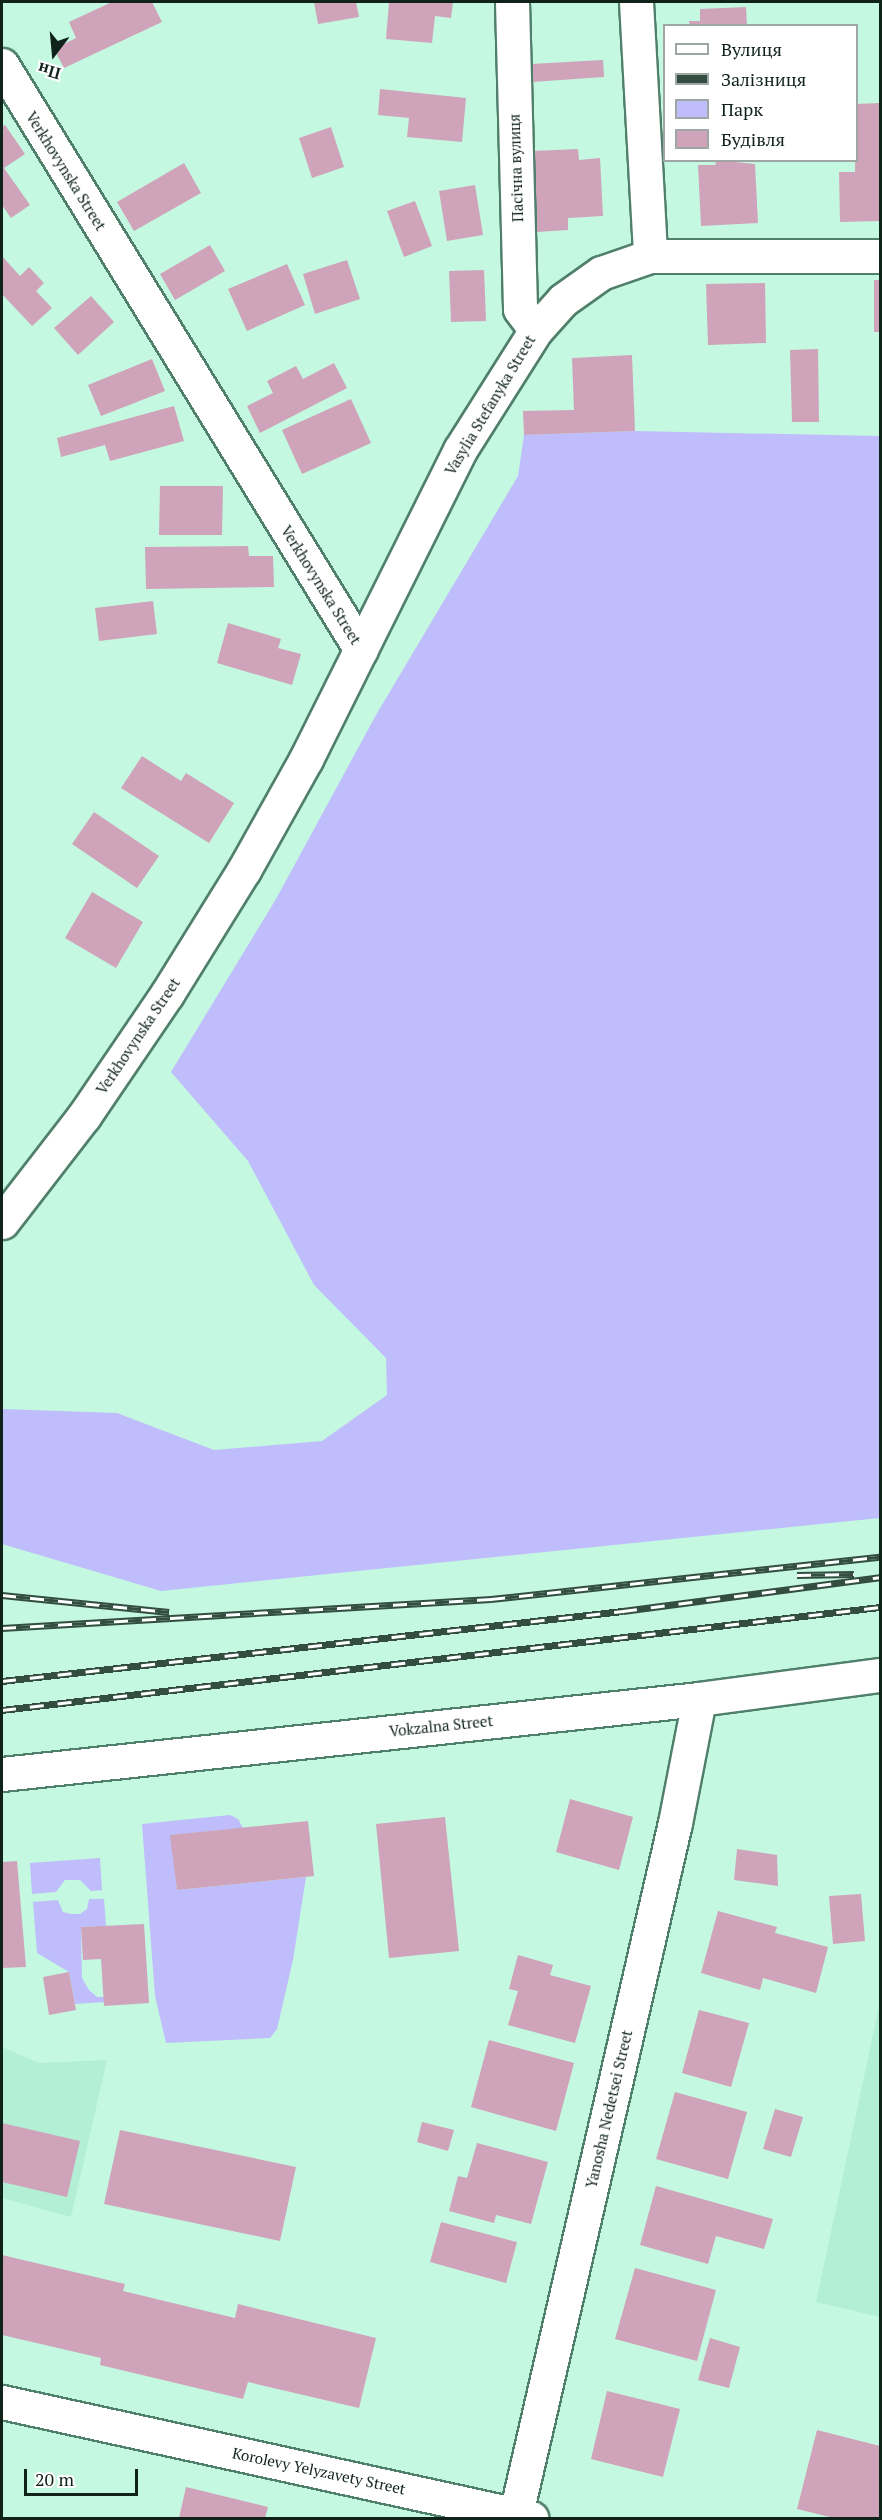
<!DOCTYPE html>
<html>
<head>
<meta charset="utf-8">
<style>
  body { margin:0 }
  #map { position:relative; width:882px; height:2520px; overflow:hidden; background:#c5f8e0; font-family:"PT Serif",serif }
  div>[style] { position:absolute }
  .built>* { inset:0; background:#b3efd4 }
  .green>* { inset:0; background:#bfbdfb }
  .building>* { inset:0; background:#cfa3ba }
  .roads { filter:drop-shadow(2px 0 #507f6b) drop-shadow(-2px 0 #507f6b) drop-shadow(0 2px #507f6b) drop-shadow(0 -2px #507f6b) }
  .minor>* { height:33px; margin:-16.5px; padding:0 16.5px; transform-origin:16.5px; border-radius:16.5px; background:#fff }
  .tertiary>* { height:33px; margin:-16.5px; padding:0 16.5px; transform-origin:16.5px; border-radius:16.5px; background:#fff }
  .rail>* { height:7px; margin-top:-3.5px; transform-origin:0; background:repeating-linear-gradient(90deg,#fff 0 14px,#334d41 0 28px); box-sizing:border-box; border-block:2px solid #334d41 }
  span { translate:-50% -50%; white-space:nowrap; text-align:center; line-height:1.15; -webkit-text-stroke:5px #fff; paint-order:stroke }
  .street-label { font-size:15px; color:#10231b }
  .frame { position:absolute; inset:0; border:3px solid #10231b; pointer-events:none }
  .legend { position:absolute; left:663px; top:24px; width:195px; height:138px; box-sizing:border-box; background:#fff; border:2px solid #9fa7a4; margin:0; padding:8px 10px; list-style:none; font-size:18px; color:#10231b }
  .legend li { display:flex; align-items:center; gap:12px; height:30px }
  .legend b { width:30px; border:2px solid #9fa7a4 }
  .north { position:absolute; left:24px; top:24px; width:60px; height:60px; -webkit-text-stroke:4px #fff; paint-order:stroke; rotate:196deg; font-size:16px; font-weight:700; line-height:24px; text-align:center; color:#10231b }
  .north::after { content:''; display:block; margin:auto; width:21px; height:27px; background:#10231b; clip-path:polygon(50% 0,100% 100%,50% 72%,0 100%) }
  .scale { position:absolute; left:24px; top:2469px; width:114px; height:27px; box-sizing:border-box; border:3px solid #10231b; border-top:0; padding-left:8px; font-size:18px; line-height:21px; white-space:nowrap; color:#10231b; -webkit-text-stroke:4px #fff; paint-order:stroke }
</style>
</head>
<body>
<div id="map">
  <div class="built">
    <div style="clip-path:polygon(880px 2002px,880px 2317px,816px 2302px)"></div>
    <div style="clip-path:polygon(2px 2047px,39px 2063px,107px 2060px,71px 2217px,2px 2198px)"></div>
  </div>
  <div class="green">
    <div style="clip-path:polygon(635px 431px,880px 436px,880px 1518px,161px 1591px,2px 1544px,2px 1409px,117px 1413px,214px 1450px,322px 1441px,387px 1395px,386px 1358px,314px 1285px,248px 1161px,171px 1072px,276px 899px,376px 715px,518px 476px,524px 435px)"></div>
    <div style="clip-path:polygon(230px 1815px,238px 1819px,243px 1828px,171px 1835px,177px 1890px,306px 1877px,293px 1960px,277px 2029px,270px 2038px,166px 2043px,155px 1996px,142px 1824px)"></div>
    <div style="clip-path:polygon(100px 1858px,102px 1890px,91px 1891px,80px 1880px,65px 1880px,56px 1892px,32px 1894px,30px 1863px)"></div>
    <div style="clip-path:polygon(89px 1899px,104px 1899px,106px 1926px,81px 1927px,82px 1978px,89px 1990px,97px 1997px,104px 1997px,104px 2002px,75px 2004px,69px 1972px,37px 1953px,33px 1902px,58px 1900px,63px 1912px,71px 1914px,80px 1914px,87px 1909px)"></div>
  </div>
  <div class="building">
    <div style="clip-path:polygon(112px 2px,152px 2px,162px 22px,64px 68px,54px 49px,76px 38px,69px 22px)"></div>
    <div style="clip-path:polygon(314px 2px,356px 2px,359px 17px,318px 24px)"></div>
    <div style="clip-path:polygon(389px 2px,453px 2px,451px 18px,435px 16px,432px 43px,386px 39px)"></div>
    <div style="clip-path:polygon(746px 7px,747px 26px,690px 26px,689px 21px,700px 21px,700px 9px)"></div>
    <div style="clip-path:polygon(603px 60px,604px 77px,532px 82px,531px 64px)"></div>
    <div style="clip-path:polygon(380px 89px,466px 98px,462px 142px,407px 137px,409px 118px,378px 115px)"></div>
    <div style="clip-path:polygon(880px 103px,880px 221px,840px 222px,839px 172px,855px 172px,856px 104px)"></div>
    <div style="clip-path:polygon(5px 125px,25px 154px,4px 168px,30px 205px,11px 218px,2px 205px,2px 127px)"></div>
    <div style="clip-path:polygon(331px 127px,344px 167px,312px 178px,299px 138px)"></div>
    <div style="clip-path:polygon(578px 149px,579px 160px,600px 158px,603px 216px,568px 218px,568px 230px,537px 232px,533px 151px)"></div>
    <div style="clip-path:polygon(715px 160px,755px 164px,758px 223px,701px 226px,698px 165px,716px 165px)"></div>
    <div style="clip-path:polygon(184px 163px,201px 193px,134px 231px,117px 202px)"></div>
    <div style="clip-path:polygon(475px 185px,483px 235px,447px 241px,439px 191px)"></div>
    <div style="clip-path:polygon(415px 201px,432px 246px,404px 257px,387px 211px)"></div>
    <div style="clip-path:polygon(210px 245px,225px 271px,175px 300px,160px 274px)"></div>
    <div style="clip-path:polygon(2px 256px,20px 276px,29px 267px,44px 283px,36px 291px,52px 308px,32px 326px,2px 294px)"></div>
    <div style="clip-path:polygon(347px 260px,360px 299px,315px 314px,303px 274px)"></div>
    <div style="clip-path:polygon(287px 264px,305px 305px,247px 331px,228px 289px)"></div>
    <div style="clip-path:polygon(484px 270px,486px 321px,451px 322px,449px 271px)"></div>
    <div style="clip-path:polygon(874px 280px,880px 280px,880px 332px,874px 332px)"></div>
    <div style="clip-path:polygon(765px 283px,766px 343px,708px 345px,706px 284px)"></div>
    <div style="clip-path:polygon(91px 296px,114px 322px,78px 355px,54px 328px)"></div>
    <div style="clip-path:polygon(818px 349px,819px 422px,792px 422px,790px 350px)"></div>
    <div style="clip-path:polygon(632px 355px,635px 431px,524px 435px,523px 411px,574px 410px,572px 358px)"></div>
    <div style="clip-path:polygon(152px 359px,165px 391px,101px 416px,88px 385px)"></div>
    <div style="clip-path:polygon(334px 363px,347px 388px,260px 433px,247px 406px,273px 393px,267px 381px,296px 366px,303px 379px)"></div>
    <div style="clip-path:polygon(351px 399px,371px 443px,302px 474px,282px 430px)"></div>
    <div style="clip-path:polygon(174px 406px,184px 441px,110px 461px,105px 445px,61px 457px,57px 438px)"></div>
    <div style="clip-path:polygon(160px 486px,223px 486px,222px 535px,159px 535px)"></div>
    <div style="clip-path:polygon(248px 546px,249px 556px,273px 556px,274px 587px,146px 589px,145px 547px)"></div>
    <div style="clip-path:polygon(153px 601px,157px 634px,99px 641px,95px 608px)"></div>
    <div style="clip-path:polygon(228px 623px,281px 639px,278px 648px,301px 654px,292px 685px,217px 663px)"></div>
    <div style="clip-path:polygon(142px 756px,181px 781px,186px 773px,234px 803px,209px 843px,121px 788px)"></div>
    <div style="clip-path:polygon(94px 812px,159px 856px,137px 888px,72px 844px)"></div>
    <div style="clip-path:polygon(92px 892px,143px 922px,116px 968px,65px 938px)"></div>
    <div style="clip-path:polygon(570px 1799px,633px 1817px,619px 1870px,556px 1852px)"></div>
    <div style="clip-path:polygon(445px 1817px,459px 1951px,389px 1958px,376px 1824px)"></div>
    <div style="clip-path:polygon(308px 1821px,314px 1876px,177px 1890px,170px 1835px)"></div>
    <div style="clip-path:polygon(737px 1849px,777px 1855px,778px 1886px,734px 1880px)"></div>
    <div style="clip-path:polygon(17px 1861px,26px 1967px,2px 1968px,2px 1862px)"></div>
    <div style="clip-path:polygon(861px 1894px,865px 1941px,833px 1944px,829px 1896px)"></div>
    <div style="clip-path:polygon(718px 1911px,777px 1927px,775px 1933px,828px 1947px,816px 1993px,763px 1978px,760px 1990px,701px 1973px)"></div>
    <div style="clip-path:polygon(144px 1924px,149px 2003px,104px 2006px,101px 1959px,83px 1960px,81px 1927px)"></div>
    <div style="clip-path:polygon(518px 1955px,553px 1965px,550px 1975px,591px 1986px,575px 2043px,508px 2025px,518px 1991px,509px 1989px)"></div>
    <div style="clip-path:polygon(69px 1972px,76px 2010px,49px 2015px,43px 1977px)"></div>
    <div style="clip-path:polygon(699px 2010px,749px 2023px,731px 2087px,682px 2073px)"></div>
    <div style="clip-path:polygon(489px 2040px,574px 2063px,556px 2131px,471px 2107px)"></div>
    <div style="clip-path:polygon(675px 2092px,747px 2112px,728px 2179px,656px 2159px)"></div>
    <div style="clip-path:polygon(775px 2109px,803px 2117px,791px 2157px,763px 2149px)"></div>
    <div style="clip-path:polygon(422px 2122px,454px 2130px,448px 2151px,417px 2142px)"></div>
    <div style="clip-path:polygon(2px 2123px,80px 2141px,67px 2197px,2px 2182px)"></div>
    <div style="clip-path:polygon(120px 2130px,296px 2167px,280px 2241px,104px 2204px)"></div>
    <div style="clip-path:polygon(477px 2143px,548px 2162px,531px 2224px,496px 2215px,494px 2223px,449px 2211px,458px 2176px,467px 2178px)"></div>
    <div style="clip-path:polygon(656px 2186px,773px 2219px,764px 2249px,716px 2236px,708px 2264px,640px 2245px)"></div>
    <div style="clip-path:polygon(441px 2222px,517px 2242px,506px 2283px,430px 2262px)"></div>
    <div style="clip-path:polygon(2px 2255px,125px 2284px,123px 2291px,235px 2318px,238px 2304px,376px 2338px,359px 2408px,248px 2382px,243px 2399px,100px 2365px,101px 2358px,2px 2335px)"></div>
    <div style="clip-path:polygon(635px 2268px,716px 2290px,697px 2361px,615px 2339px)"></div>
    <div style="clip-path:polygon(710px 2338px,740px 2347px,729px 2388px,698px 2380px)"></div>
    <div style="clip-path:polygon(607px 2391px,680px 2409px,663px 2477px,591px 2459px)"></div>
    <div style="clip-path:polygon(817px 2430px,880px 2446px,880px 2518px,834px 2518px,797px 2509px)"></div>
    <div style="clip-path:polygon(186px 2487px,268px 2507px,265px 2518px,179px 2518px)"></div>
  </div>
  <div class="roads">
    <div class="minor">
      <div style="left:512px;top:2px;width:307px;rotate:88.5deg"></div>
      <div style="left:520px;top:309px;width:26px;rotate:53deg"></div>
      <div style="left:636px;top:2px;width:254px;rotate:86.8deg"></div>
      <div style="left:2px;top:65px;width:686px;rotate:58.46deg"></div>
      <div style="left:2px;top:2402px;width:542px;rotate:12.37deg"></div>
      <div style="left:515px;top:2518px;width:713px;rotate:-77.04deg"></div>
      <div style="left:675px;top:1823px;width:126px;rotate:-79deg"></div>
    </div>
    <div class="tertiary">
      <div style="left:2px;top:1222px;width:134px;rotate:-52.3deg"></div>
      <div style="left:84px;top:1116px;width:148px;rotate:-55.8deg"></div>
      <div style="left:167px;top:994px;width:146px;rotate:-58.2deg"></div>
      <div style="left:244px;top:870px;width:127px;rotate:-60.8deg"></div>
      <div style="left:306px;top:759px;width:345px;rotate:-63.5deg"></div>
      <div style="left:460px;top:450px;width:142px;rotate:-57.7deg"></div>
      <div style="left:536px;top:330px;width:40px;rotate:-48deg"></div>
      <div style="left:563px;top:300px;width:47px;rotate:-35.4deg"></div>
      <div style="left:601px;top:273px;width:52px;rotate:-19.1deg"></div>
      <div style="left:650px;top:256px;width:230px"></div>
      <div style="left:2px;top:1774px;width:701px;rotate:-6.14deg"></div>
      <div style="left:699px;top:1699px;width:183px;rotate:-7.6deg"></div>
    </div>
  </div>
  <div class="rail">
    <div style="left:797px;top:1575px;width:57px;rotate:-1deg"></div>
    <div style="left:2px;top:1595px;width:168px;rotate:5.8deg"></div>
    <div style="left:2px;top:1628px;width:490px;rotate:-3.4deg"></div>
    <div style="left:491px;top:1599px;width:391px;rotate:-6.2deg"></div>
    <div style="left:2px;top:1681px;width:625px;rotate:-6.43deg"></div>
    <div style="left:623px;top:1611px;width:259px;rotate:-7.5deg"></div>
    <div style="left:2px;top:1710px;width:884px;rotate:-6.69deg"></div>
  </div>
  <div class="street-label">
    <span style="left:516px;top:168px;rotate:-92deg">Пасічна вулиця</span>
    <span style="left:66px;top:171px;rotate:58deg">Verkhovynska Street</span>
    <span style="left:490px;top:405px;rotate:-59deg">Vasylia Stefanyka Street</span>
    <span style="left:321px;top:585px;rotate:58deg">Verkhovynska Street</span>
    <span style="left:138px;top:1036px;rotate:-56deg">Verkhovynska Street</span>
    <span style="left:441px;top:1726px;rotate:-6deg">Vokzalna Street</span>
    <span style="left:609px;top:2109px;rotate:-77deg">Yanosha Nedetsei Street</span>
    <span style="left:319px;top:2471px;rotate:12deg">Korolevy Yelyzavety Street</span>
  </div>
  <div class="frame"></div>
  <ul class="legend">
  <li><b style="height:8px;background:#fff"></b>Вулиця</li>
  <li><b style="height:8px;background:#334d41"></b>Залізниця</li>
  <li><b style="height:16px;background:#bfbdfb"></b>Парк</li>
  <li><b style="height:16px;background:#cfa3ba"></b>Будівля</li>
  </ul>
  <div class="north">Пн</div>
  <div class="scale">20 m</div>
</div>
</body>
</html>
